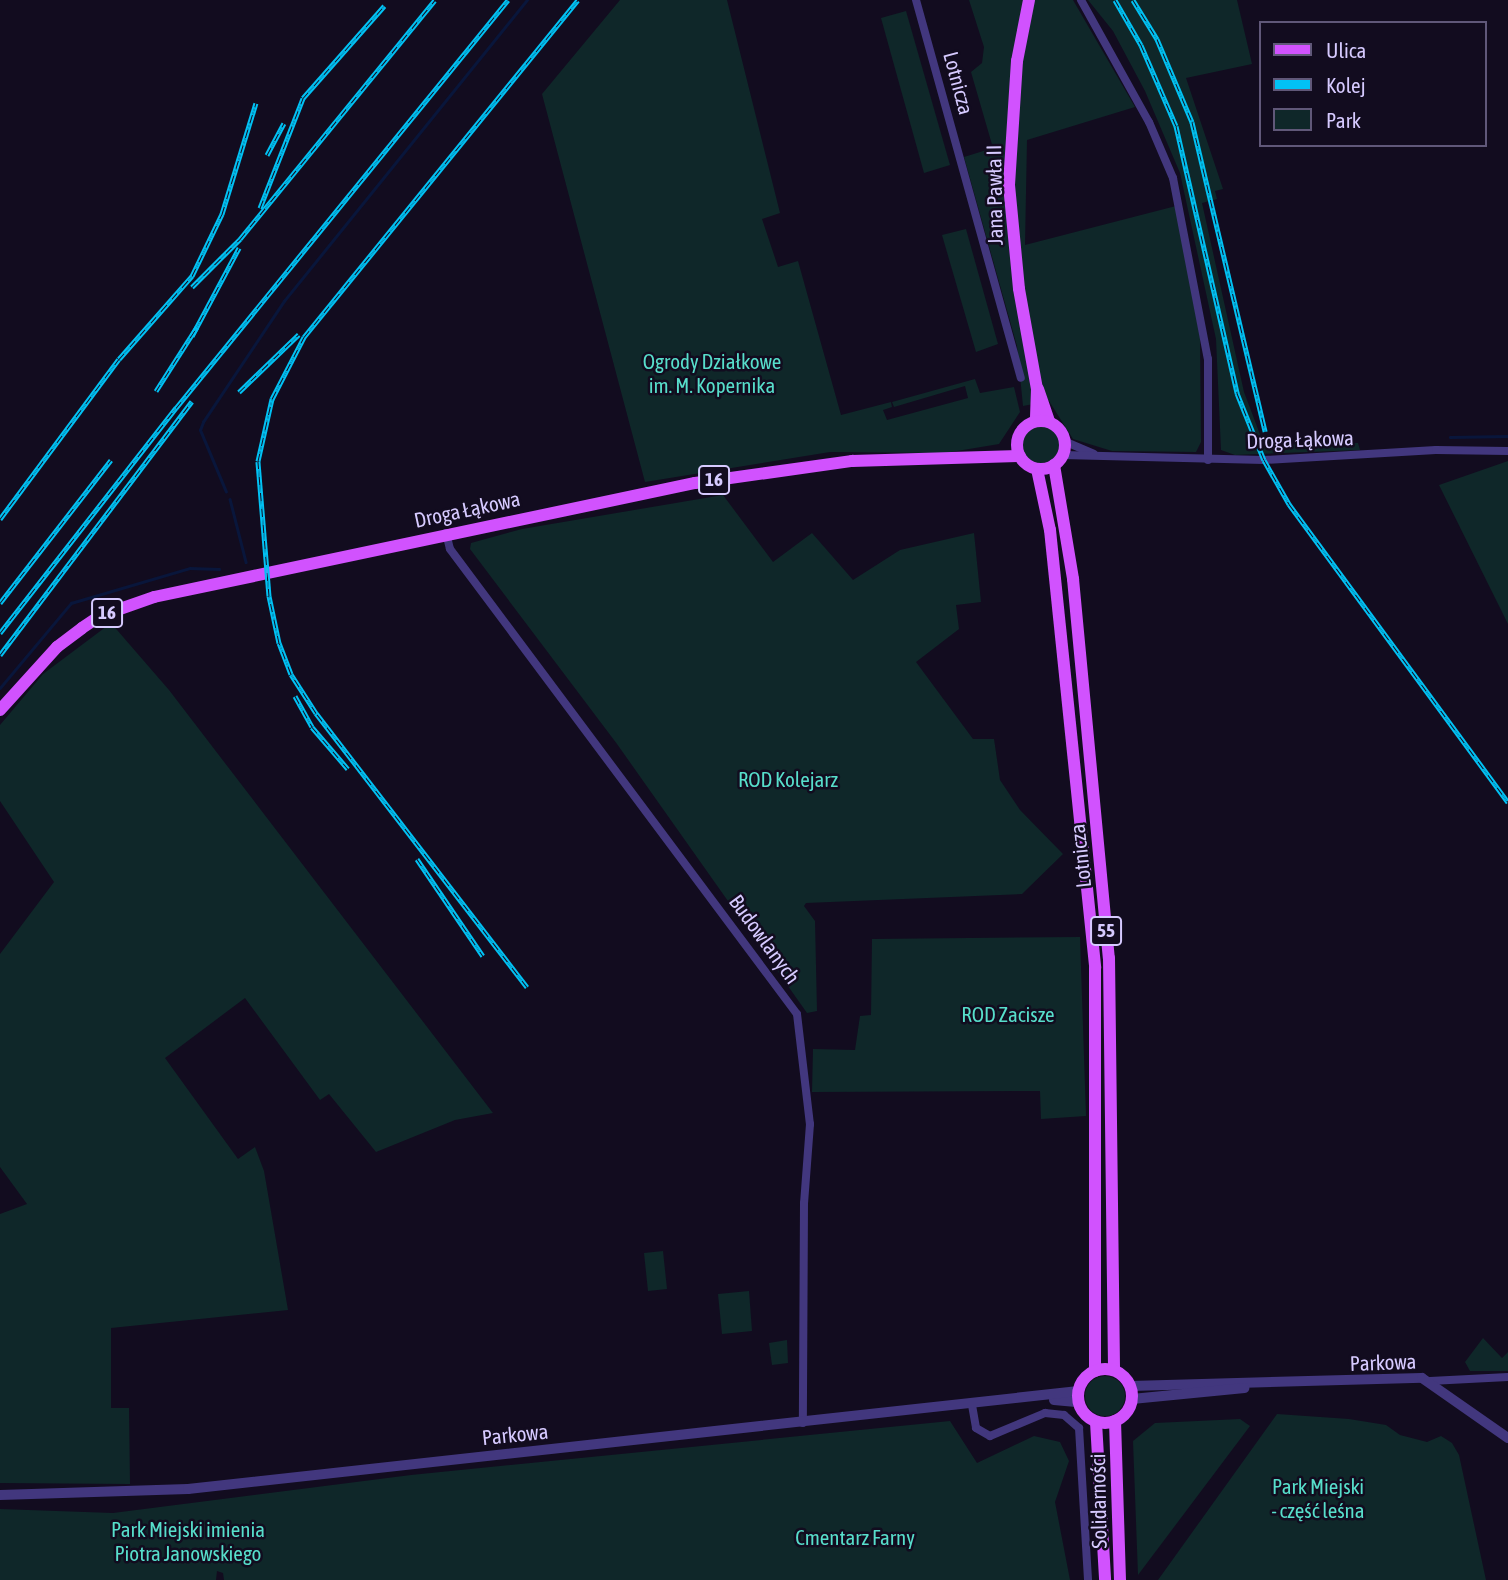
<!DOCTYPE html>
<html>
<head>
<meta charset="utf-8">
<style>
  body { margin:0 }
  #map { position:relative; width:1508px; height:1580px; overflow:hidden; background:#120c1f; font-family:"Asap Condensed",sans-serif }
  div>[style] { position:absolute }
  .green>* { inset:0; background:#0f2729 }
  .round { border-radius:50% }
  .stream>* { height:2.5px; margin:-1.25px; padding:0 1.25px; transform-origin:1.25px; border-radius:1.25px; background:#09163b }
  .minor>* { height:8px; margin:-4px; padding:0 4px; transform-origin:4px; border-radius:4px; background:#42377e }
  .tertiary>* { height:10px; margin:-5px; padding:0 5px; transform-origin:5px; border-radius:5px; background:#42377e }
  .primary>* { height:12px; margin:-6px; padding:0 6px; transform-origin:6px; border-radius:6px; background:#d152fe }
  .primary>.ring { margin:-6px; padding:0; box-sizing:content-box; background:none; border:12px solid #d152fe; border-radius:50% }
  .rail>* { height:5px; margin-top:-2.5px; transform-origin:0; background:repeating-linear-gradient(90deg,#120c1f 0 8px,#01c2f4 0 16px); box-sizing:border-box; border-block:2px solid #01c2f4 }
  span { translate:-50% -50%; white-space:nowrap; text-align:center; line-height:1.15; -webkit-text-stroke:5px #120c1f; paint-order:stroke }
  .shield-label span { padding:2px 5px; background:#120c1f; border:2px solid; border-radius:5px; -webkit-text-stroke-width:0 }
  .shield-label { font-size:19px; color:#d6caff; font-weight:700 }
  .street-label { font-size:21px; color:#d6caff }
  .park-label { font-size:21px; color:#57decb }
  .legend { position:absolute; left:1259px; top:21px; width:228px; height:126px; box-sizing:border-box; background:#120c1f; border:2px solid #605879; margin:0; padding:9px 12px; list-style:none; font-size:21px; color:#d6caff }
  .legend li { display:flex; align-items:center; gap:14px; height:35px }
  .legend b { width:35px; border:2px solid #605879 }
</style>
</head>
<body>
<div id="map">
  <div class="green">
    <div style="clip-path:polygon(620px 0,727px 0,780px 213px,762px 219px,778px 267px,798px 261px,841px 415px,891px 402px,892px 407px,883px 410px,887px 420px,968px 398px,965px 386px,894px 407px,892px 402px,975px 379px,980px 393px,1014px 387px,1020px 412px,999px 444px,945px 453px,830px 452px,645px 482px,542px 94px)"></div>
    <div style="clip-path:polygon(969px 0,1073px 0,1135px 107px,1027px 140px,1025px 245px,1176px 206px,1200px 337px,1201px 442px,1196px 452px,1112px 451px,1073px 439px,1049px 401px,1023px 406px,1017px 346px,964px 157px,993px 148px,971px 72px,982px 63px,984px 47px)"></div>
    <div style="clip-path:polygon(1088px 0,1237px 0,1252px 64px,1186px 78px,1223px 189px,1215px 191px,1217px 199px,1202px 203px,1244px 392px,1264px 445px,1358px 443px,1360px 450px,1235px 455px,1221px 450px,1216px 339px,1180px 173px,1145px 91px,1113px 31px)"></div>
    <div style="clip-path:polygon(906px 11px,950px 165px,924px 173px,881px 18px)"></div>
    <div style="clip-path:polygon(966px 229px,998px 344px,976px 352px,942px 235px)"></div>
    <div class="round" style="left:1022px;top:425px;width:38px;height:38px"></div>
    <div style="clip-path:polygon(1508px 461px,1508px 624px,1439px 485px)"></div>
    <div style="clip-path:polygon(723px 495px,773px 562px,812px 533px,853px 580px,900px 550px,974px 533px,981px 602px,956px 605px,959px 629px,916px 662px,973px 739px,994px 739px,1000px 780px,1020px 810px,1063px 854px,1022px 894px,806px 903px,804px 906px,815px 921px,817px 1011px,807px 1013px,617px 744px,470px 549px,471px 543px,522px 529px)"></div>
    <div style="clip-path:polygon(111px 623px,169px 690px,493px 1113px,455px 1120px,376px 1152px,329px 1094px,320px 1100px,245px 998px,165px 1058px,238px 1159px,255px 1147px,264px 1171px,288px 1310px,111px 1328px,111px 1408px,129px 1408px,130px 1484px,0 1483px,0 1214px,27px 1204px,0 1167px,0 954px,54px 882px,0 801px,0 725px,43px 674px)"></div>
    <div style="clip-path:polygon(1080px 937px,1086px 1116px,1041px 1119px,1040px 1091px,812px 1092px,813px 1049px,855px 1050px,860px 1016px,871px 1015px,872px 939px)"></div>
    <div style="clip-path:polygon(663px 1251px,667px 1289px,648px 1291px,644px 1253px)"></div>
    <div style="clip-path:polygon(749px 1291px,752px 1331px,722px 1334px,718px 1294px)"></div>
    <div style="clip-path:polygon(1483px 1338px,1502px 1358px,1508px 1352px,1508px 1371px,1470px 1371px,1465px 1362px)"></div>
    <div style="clip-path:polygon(787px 1340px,788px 1363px,772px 1365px,769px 1343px)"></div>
    <div class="round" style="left:1085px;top:1376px;width:40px;height:40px"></div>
    <div style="clip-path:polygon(1277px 1414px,1349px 1419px,1386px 1425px,1400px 1435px,1427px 1442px,1441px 1436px,1452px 1443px,1459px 1455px,1486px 1580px,1158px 1580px)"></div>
    <div style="clip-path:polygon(1240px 1419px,1250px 1426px,1138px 1575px,1133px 1441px,1155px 1423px)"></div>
    <div style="clip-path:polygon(950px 1421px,977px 1463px,1034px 1436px,1060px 1442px,1069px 1461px,1055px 1502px,1070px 1580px,224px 1580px,223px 1573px,217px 1571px,216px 1580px,0 1580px,0 1509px,113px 1513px,411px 1475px)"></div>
  </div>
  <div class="stream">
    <div style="left:1450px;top:437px;width:58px;rotate:-1deg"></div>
    <div style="left:226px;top:492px;width:67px;rotate:-112.8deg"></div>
    <div style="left:200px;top:430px;width:9px;rotate:-69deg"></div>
    <div style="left:203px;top:422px;width:146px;rotate:-56.2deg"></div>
    <div style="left:284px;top:301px;width:387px;rotate:-51.1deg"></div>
    <div style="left:230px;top:499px;width:65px;rotate:75.7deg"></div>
    <div style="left:0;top:688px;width:111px;rotate:-50.1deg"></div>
    <div style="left:71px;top:603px;width:124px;rotate:-16.4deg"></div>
    <div style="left:190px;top:568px;width:29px;rotate:2deg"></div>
  </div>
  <div class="minor">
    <div style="left:916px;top:0;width:392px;rotate:74.5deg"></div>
    <div style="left:1081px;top:0;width:140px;rotate:60.9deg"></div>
    <div style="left:1149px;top:122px;width:61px;rotate:66.8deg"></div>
    <div style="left:1173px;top:178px;width:184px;rotate:79.1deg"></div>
    <div style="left:1208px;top:359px;width:101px;rotate:90deg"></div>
    <div style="left:1066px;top:442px;width:30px;rotate:23deg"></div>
    <div style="left:1063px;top:455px;width:201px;rotate:1.4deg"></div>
    <div style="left:1264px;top:460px;width:172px;rotate:-3.3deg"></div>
    <div style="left:1436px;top:450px;width:72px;rotate:0.8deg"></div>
    <div style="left:446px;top:533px;width:16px;rotate:76deg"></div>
    <div style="left:450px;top:549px;width:580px;rotate:53.27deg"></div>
    <div style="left:797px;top:1014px;width:111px;rotate:83.3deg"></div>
    <div style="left:810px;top:1124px;width:79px;rotate:94.3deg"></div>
    <div style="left:804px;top:1203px;width:220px;rotate:90.3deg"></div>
    <div style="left:1430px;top:1381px;width:78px;rotate:-2.9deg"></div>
    <div style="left:972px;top:1405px;width:23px;rotate:80deg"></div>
    <div style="left:976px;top:1428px;width:16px;rotate:30deg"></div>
    <div style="left:990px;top:1436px;width:60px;rotate:-22.7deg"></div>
    <div style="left:1045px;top:1413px;width:19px;rotate:6deg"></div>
    <div style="left:1064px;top:1415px;width:20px;rotate:41deg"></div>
    <div style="left:1079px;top:1428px;width:152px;rotate:86.6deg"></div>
  </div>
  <div class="tertiary">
    <div style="left:1131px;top:1386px;width:291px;rotate:-1.6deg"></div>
    <div style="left:1422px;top:1378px;width:105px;rotate:34.9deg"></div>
    <div style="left:1132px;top:1399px;width:113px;rotate:-5.6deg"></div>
    <div style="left:1054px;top:1400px;width:25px;rotate:5deg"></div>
    <div style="left:0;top:1495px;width:188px;rotate:-1.8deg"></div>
    <div style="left:188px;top:1489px;width:896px;rotate:-6.28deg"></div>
  </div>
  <div class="primary">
    <div style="left:1029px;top:0;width:62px;rotate:101.1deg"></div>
    <div style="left:1017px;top:61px;width:124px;rotate:93.7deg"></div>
    <div style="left:1009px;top:185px;width:104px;rotate:84.5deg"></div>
    <div style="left:1019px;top:289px;width:102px;rotate:79.8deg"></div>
    <div style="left:1037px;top:389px;width:32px;rotate:92deg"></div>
    <div style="left:1038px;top:389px;width:34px;rotate:71deg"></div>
    <div class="ring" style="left:1017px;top:421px;width:36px;height:36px"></div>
    <div style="left:1054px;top:465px;width:116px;rotate:80.5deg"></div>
    <div style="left:1073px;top:579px;width:381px;rotate:84.6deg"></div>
    <div style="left:1109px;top:958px;width:412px;rotate:89.3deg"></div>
    <div style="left:1037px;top:469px;width:62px;rotate:78deg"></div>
    <div style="left:1050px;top:530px;width:440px;rotate:84.1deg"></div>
    <div style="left:1095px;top:968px;width:403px;rotate:90deg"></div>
    <div style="left:0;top:710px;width:85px;rotate:-47.9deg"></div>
    <div style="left:57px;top:647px;width:31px;rotate:-37deg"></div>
    <div style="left:82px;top:628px;width:22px;rotate:-34deg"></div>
    <div style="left:100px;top:616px;width:57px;rotate:-19.4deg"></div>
    <div style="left:154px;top:597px;width:553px;rotate:-11.9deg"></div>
    <div style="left:695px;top:483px;width:159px;rotate:-8deg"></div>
    <div style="left:852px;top:461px;width:168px;rotate:-1.7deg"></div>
    <div class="ring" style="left:1078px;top:1369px;width:42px;height:42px"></div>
    <div style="left:1115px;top:1421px;width:159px;rotate:88.2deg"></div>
    <div style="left:1096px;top:1422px;width:158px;rotate:86.7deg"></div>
  </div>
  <div class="rail">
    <div style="left:1115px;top:0;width:52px;rotate:60deg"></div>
    <div style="left:1141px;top:45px;width:88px;rotate:66.6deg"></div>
    <div style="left:1176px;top:126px;width:274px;rotate:77.1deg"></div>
    <div style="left:1237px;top:393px;width:72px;rotate:68.1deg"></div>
    <div style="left:1264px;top:460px;width:51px;rotate:60.4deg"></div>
    <div style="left:1289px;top:504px;width:370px;rotate:53.7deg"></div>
    <div style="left:1133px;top:0;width:46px;rotate:58.4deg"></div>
    <div style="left:1157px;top:39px;width:90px;rotate:67.1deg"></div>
    <div style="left:1192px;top:122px;width:318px;rotate:76.7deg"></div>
    <div style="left:267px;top:155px;width:36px;rotate:-62deg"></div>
    <div style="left:260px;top:208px;width:118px;rotate:-68.6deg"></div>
    <div style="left:303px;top:98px;width:123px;rotate:-48.6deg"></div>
    <div style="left:192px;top:287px;width:68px;rotate:-45deg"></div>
    <div style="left:240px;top:239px;width:308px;rotate:-50.8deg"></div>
    <div style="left:192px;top:336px;width:100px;rotate:-61.9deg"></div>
    <div style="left:156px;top:391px;width:76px;rotate:-57.4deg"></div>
    <div style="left:239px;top:392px;width:83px;rotate:-44deg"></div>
    <div style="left:0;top:519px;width:199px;rotate:-53.4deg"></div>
    <div style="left:119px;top:359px;width:111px;rotate:-48.7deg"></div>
    <div style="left:192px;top:276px;width:69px;rotate:-64.2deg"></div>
    <div style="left:222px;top:214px;width:116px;rotate:-73deg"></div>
    <div style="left:0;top:603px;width:181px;rotate:-52.2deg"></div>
    <div style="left:0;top:633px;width:286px;rotate:-52deg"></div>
    <div style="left:176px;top:408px;width:526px;rotate:-50.86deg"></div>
    <div style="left:0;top:655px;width:318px;rotate:-52.9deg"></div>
    <div style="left:295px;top:696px;width:35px;rotate:61deg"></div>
    <div style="left:312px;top:727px;width:55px;rotate:49.4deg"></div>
    <div style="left:417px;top:859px;width:117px;rotate:55.8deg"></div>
    <div style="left:527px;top:987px;width:346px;rotate:-127.6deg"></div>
    <div style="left:316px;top:713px;width:46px;rotate:-122.7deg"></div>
    <div style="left:291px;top:674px;width:33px;rotate:-111deg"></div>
    <div style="left:279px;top:643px;width:48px;rotate:-102deg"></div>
    <div style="left:269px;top:596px;width:135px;rotate:-94.7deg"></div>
    <div style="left:258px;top:461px;width:64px;rotate:-77.3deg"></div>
    <div style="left:272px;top:399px;width:70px;rotate:-62.7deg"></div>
    <div style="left:304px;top:337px;width:434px;rotate:-50.9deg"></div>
  </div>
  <div class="shield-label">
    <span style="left:714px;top:480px">16</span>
    <span style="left:107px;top:613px">16</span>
    <span style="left:1106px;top:931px">55</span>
  </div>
  <div class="street-label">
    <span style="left:959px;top:83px;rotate:75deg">Lotnicza</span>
    <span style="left:994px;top:195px;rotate:-91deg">Jana Pawła II</span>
    <span style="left:1300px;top:439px;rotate:-2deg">Droga Łąkowa</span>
    <span style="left:467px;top:509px;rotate:-12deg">Droga Łąkowa</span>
    <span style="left:1080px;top:856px;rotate:-96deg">Lotnicza</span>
    <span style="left:765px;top:939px;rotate:54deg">Budowlanych</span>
    <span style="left:1383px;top:1362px;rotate:-2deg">Parkowa</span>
    <span style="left:515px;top:1434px;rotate:-6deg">Parkowa</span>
    <span style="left:1098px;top:1501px;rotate:-91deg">Solidarności</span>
  </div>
  <div class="park-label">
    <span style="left:712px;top:373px">Ogrody Działkowe<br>im. M. Kopernika</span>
    <span style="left:788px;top:779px">ROD Kolejarz</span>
    <span style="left:1008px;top:1014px">ROD Zacisze</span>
    <span style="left:1318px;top:1498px">Park Miejski<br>- część leśna</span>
    <span style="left:188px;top:1541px">Park Miejski imienia<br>Piotra Janowskiego</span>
    <span style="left:855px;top:1537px">Cmentarz Farny</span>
  </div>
  <ul class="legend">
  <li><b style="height:9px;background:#d152fe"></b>Ulica</li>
  <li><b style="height:9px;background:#01c2f4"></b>Kolej</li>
  <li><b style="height:19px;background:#0f2729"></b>Park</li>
  </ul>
</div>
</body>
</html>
